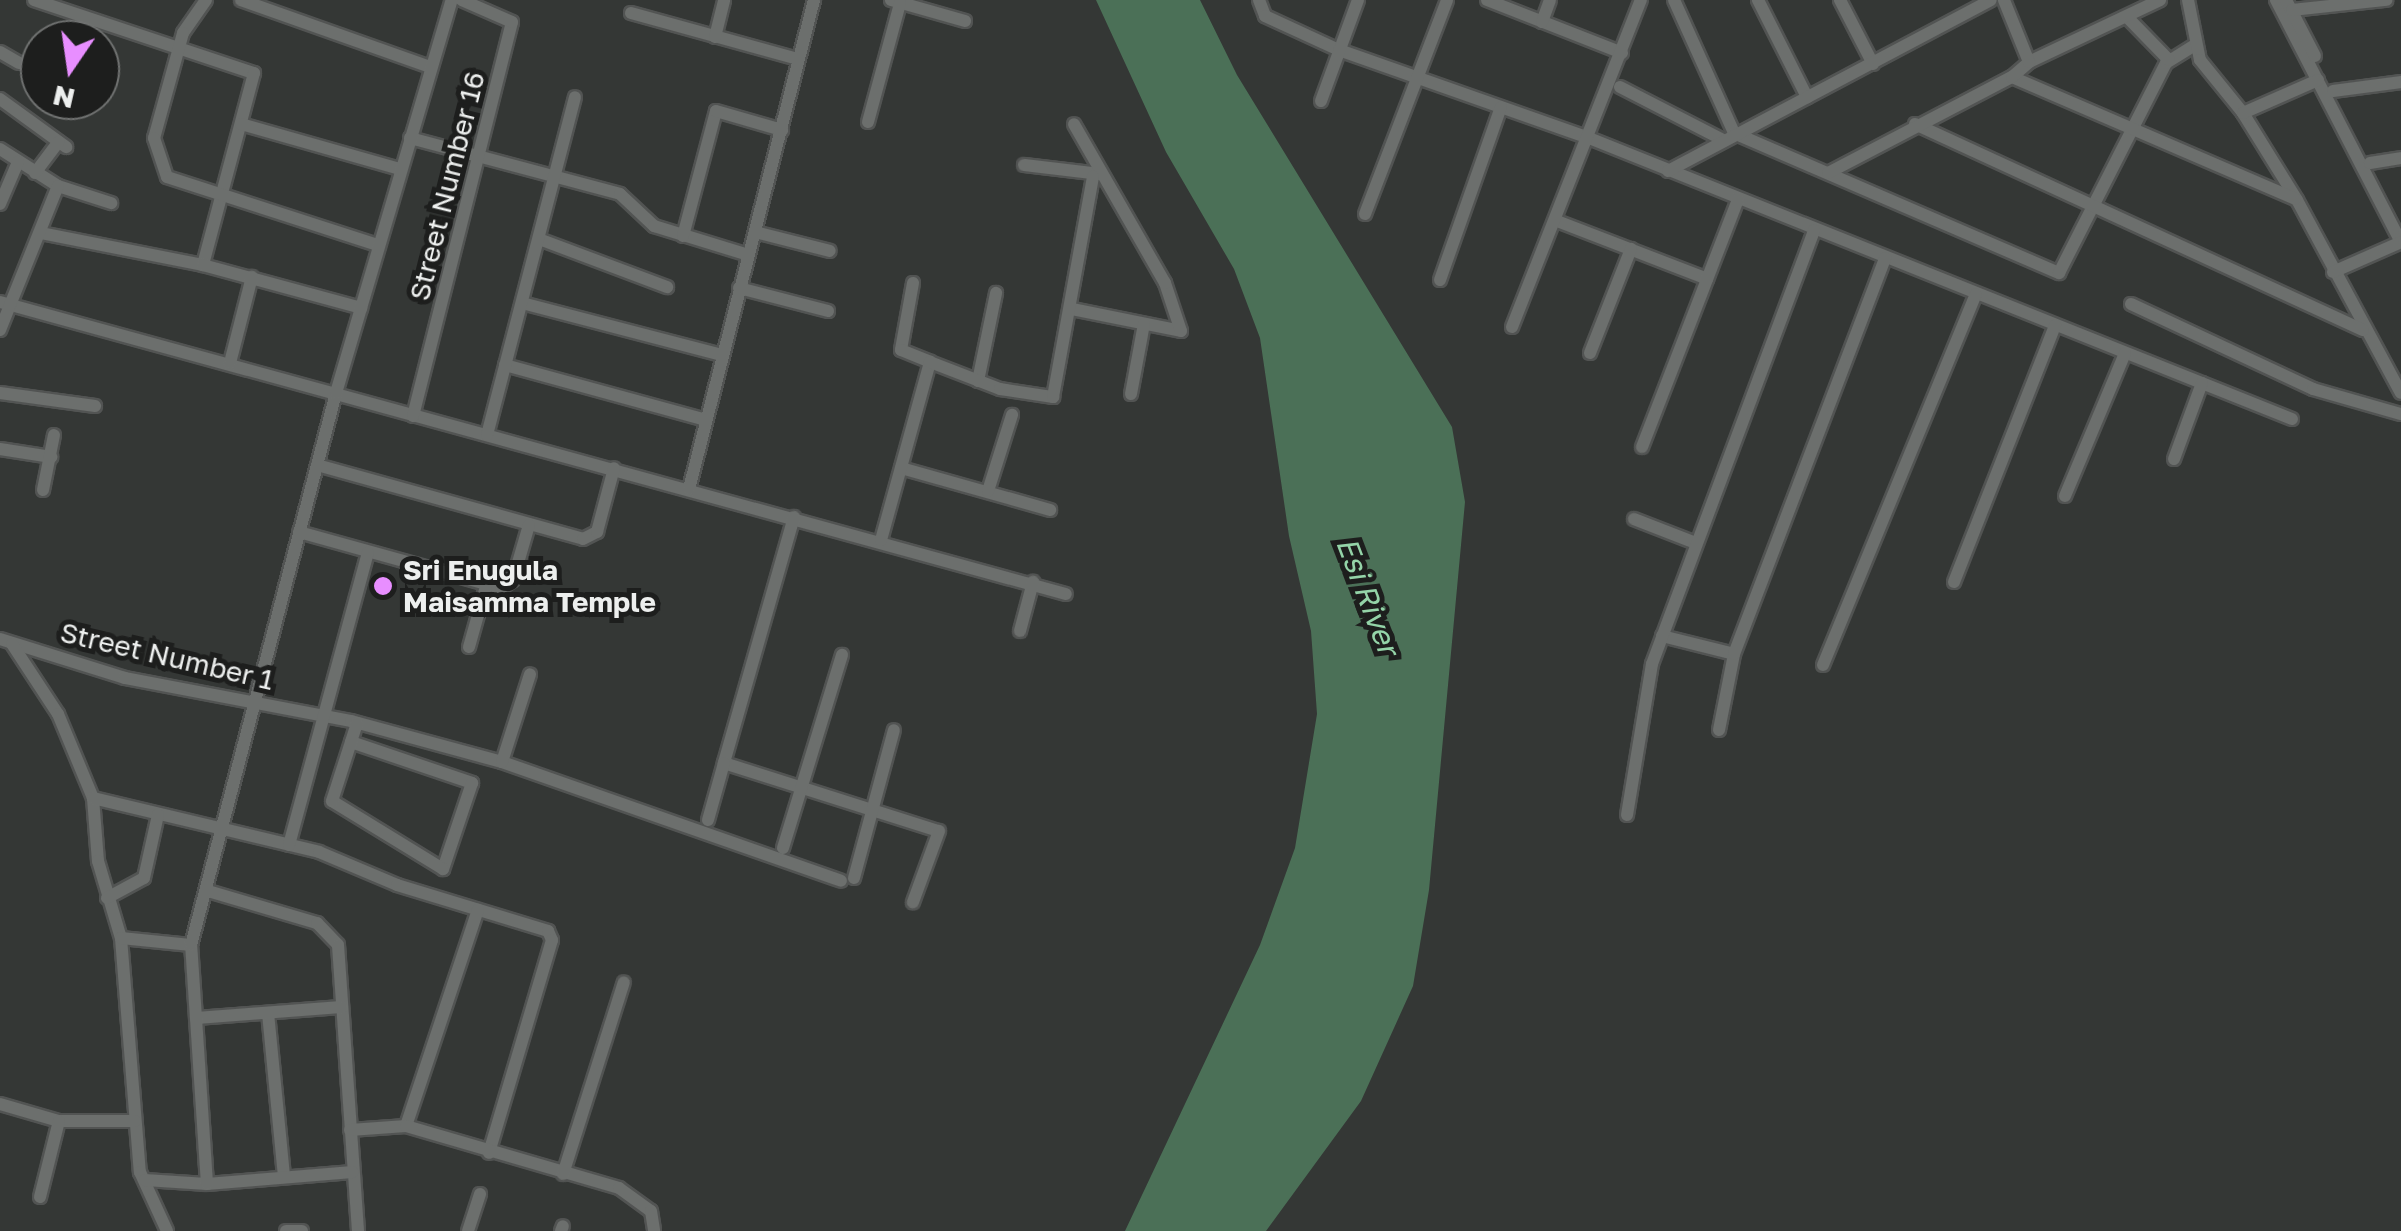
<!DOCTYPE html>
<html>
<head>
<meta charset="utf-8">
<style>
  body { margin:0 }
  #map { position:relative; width:2401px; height:1231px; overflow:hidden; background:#343735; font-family:"Golos Text",sans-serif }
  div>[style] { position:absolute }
  .water>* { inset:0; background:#4b7057 }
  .roads { filter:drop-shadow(2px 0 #525453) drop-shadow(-2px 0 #525453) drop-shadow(0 2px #525453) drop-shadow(0 -2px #525453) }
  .minor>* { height:12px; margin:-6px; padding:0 6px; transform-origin:6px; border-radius:6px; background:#6c6f6d }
  .dots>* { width:28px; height:28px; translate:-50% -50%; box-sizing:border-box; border:5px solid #1d1e1d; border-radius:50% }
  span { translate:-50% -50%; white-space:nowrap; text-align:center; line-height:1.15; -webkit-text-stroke:10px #1d1e1d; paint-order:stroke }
  .street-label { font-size:28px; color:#edefee }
  .poi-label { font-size:28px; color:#edefee; font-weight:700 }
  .left { translate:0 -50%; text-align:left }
  .water-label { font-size:30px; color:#94d4a8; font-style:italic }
  .north { position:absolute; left:20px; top:20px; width:100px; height:100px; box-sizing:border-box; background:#1d1e1d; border:2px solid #707271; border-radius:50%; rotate:193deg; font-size:28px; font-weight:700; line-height:40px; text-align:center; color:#edefee }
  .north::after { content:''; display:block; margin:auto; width:35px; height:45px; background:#e88eff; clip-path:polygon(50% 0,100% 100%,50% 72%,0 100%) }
</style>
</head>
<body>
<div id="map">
  <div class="water">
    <div style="clip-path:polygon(1096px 0,1200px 0,1237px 75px,1452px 427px,1465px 502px,1429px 890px,1413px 986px,1361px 1101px,1266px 1231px,1125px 1231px,1260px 945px,1295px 848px,1317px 714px,1311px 631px,1289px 536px,1260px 338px,1234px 269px,1166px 152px)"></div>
  </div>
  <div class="roads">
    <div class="minor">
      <div style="left:34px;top:0;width:232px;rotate:18.4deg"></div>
      <div style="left:254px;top:73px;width:199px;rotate:104.9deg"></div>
      <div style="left:206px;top:0;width:40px;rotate:124.9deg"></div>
      <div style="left:183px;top:33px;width:109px;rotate:105.4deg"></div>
      <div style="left:154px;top:138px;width:41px;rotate:71.6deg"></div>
      <div style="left:167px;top:177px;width:222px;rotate:17.9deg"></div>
      <div style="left:241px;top:0;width:201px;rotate:19.5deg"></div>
      <div style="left:891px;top:0;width:77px;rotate:15.8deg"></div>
      <div style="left:1259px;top:0;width:17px;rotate:69deg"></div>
      <div style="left:1265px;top:16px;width:81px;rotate:24.7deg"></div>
      <div style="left:1339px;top:50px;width:265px;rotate:19.4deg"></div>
      <div style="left:1589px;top:138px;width:757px;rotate:21.79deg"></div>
      <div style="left:1487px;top:0;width:145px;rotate:21.4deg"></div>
      <div style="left:1674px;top:0;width:146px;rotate:65.7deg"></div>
      <div style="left:1734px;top:133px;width:354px;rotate:23.3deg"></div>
      <div style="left:2059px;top:273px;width:236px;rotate:-63deg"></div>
      <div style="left:2166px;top:63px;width:32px;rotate:-32deg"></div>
      <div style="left:1758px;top:0;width:109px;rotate:63.2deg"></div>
      <div style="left:1840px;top:0;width:72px;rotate:62.7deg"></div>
      <div style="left:2188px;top:0;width:61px;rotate:78.7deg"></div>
      <div style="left:2200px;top:60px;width:68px;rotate:50.9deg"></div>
      <div style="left:2243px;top:113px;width:102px;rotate:58.2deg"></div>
      <div style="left:2297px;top:200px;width:219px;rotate:61.7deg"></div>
      <div style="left:2276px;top:0;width:272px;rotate:62.7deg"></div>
      <div style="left:2286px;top:0;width:63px;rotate:62.6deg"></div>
      <div style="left:2292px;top:10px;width:95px;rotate:-6.1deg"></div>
      <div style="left:631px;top:13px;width:173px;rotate:15.4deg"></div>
      <div style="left:2127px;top:17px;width:60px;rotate:45.7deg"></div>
      <div style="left:1542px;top:22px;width:23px;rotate:-70deg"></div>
      <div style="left:715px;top:37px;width:38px;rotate:-76deg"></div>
      <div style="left:0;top:52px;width:22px;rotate:30deg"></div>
      <div style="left:2029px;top:62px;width:145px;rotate:-25.3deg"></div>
      <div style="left:2012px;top:77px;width:308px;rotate:23.3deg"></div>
      <div style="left:1620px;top:87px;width:116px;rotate:27.2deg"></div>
      <div style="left:2333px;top:91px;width:69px;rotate:-7.5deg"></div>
      <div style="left:0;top:99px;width:82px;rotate:36deg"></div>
      <div style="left:1321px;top:101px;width:108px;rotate:-69.9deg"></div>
      <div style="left:2243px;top:113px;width:82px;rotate:-23.7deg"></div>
      <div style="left:868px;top:122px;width:123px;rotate:-74.9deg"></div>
      <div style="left:241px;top:124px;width:165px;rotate:15.8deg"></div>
      <div style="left:1915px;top:124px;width:493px;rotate:24.7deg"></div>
      <div style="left:410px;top:138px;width:217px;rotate:14.9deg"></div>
      <div style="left:620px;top:194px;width:47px;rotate:43.3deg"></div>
      <div style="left:654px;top:226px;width:98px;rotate:17.1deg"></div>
      <div style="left:0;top:149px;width:69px;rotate:32.5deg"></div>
      <div style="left:58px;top:186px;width:56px;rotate:17.8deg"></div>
      <div style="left:2370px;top:163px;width:31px;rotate:-9deg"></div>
      <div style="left:1024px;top:165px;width:77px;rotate:6.8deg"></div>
      <div style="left:1668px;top:171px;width:365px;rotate:-27.9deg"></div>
      <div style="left:35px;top:173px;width:39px;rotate:-53deg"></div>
      <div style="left:1828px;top:173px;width:208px;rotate:-27.6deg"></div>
      <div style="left:2012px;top:77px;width:23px;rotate:-41deg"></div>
      <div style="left:2029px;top:62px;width:67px;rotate:-112deg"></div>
      <div style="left:0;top:204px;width:46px;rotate:-66.8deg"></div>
      <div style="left:1365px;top:214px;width:229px;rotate:-69deg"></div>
      <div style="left:1557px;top:221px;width:161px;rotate:21.1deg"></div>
      <div style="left:755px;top:232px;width:77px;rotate:14.2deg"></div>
      <div style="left:41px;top:233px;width:165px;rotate:11.2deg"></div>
      <div style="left:203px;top:265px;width:164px;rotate:15.2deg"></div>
      <div style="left:683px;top:236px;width:129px;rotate:-75.2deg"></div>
      <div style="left:716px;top:111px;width:69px;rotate:16.1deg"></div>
      <div style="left:539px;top:239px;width:137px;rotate:20.6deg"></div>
      <div style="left:2333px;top:272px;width:74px;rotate:-23.8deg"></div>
      <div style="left:1440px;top:280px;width:183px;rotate:-70.6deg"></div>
      <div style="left:913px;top:283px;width:68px;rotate:100.2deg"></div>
      <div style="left:901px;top:350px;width:31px;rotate:22deg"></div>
      <div style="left:739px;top:288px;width:92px;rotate:14.5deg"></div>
      <div style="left:0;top:302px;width:1105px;rotate:15.32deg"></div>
      <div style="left:522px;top:303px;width:206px;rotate:14.6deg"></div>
      <div style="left:2131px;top:304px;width:201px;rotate:25deg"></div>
      <div style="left:2313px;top:389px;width:91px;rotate:15.9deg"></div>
      <div style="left:1072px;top:309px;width:111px;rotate:11.4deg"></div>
      <div style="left:1181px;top:331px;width:51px;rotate:-108.4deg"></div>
      <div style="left:1165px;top:283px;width:183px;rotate:-119.8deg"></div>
      <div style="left:1512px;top:327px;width:352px;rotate:-68.5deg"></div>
      <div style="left:0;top:330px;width:155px;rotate:-68.1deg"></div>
      <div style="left:1590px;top:353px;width:112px;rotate:-68.5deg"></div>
      <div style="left:230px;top:363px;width:89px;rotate:-75.7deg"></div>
      <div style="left:505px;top:365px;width:208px;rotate:15.3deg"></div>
      <div style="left:978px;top:381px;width:90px;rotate:-78.4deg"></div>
      <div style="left:0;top:393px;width:96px;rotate:7.8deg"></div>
      <div style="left:1131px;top:394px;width:71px;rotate:-79.5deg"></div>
      <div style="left:413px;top:416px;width:406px;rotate:-75.9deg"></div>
      <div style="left:512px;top:22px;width:55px;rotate:-156.3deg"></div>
      <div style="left:487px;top:435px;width:349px;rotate:-75.4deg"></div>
      <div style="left:1642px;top:447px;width:266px;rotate:-68.8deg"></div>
      <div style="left:0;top:449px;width:52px;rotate:8.9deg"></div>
      <div style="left:2174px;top:459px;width:81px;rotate:-69.8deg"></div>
      <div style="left:317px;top:465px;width:276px;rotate:15.5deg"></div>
      <div style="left:583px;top:539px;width:16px;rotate:-27deg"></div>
      <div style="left:597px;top:532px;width:66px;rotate:-75.1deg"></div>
      <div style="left:901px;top:468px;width:155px;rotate:15.7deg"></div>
      <div style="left:689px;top:489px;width:505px;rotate:-75.66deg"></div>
      <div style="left:43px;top:490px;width:56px;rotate:-78.7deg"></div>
      <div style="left:988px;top:491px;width:80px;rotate:-72.5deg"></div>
      <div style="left:2065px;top:496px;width:155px;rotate:-67.2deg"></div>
      <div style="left:794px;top:517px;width:256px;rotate:105.9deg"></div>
      <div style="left:724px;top:763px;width:225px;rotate:17.6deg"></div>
      <div style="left:939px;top:831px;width:76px;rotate:110.1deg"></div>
      <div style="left:1634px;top:519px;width:66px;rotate:21.2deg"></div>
      <div style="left:299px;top:532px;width:210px;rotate:15.5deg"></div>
      <div style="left:501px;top:588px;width:14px;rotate:-34deg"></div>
      <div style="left:513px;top:580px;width:57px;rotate:-73.8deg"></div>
      <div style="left:881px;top:540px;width:185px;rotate:-74.6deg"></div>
      <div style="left:930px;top:362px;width:75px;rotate:21.1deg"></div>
      <div style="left:1000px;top:389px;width:54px;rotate:8.6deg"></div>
      <div style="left:1053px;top:397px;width:224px;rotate:-79.7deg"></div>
      <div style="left:1954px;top:582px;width:276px;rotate:-68.5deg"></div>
      <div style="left:1020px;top:631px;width:51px;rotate:-75.1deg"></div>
      <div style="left:1662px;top:636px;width:74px;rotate:14deg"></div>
      <div style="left:0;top:639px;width:131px;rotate:17.3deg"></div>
      <div style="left:125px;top:678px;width:230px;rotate:10.8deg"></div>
      <div style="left:351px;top:721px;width:156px;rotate:15.2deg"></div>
      <div style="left:502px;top:762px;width:359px;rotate:19.3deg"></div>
      <div style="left:12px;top:644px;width:84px;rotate:56.7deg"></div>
      <div style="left:58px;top:714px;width:91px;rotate:67.4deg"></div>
      <div style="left:93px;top:798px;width:63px;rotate:85.5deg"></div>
      <div style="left:98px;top:861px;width:80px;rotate:73.4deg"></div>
      <div style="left:121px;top:938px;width:235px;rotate:85.4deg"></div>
      <div style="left:140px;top:1172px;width:65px;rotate:65.4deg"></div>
      <div style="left:469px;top:647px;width:66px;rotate:-74.3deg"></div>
      <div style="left:1823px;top:665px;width:401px;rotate:-67.6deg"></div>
      <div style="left:1719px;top:730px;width:77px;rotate:-78.8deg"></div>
      <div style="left:1734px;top:654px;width:424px;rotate:-69.1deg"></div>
      <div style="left:351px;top:742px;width:128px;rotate:18.7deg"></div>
      <div style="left:472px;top:783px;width:91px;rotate:108.6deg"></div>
      <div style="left:443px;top:869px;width:130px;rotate:-148.5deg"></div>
      <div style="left:332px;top:801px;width:82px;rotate:-72.2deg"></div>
      <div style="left:502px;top:762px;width:92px;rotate:-72.3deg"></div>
      <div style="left:93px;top:798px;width:232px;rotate:13.4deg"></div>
      <div style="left:319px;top:852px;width:85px;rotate:22.9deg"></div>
      <div style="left:397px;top:885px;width:158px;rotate:16.9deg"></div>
      <div style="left:548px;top:931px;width:10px;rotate:66deg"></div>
      <div style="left:552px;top:940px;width:222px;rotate:106.5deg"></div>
      <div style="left:1627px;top:815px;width:153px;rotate:-80.6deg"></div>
      <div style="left:1652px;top:664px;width:463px;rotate:-69.5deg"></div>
      <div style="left:708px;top:820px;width:59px;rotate:-74.3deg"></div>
      <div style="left:289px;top:845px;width:303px;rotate:-74.9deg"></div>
      <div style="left:783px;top:848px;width:202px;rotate:-73deg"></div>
      <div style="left:854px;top:878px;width:153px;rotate:-74.9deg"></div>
      <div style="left:208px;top:891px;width:114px;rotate:16.4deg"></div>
      <div style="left:317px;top:923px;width:30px;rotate:46deg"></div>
      <div style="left:338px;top:945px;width:287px;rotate:86deg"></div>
      <div style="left:107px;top:898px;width:42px;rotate:-28.4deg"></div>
      <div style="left:144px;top:878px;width:65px;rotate:-77.5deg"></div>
      <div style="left:121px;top:938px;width:70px;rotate:5.7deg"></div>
      <div style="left:268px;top:1013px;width:165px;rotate:84.4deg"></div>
      <div style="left:196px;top:1018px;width:146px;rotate:-4.3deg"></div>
      <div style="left:0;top:1104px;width:61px;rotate:16.1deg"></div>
      <div style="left:59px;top:1121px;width:76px"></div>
      <div style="left:406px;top:1126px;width:228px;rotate:-71.6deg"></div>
      <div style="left:350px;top:1130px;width:56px;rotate:-4.1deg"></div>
      <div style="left:406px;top:1126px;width:222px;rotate:16.2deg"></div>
      <div style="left:619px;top:1188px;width:39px;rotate:36deg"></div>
      <div style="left:651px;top:1211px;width:20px;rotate:81deg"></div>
      <div style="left:563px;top:1174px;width:201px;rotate:-72.4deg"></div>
      <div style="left:145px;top:1180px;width:62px;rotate:3.7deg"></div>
      <div style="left:207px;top:1184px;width:146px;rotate:-4.7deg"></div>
      <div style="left:207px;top:1184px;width:240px;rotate:-93.8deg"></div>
      <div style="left:191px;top:945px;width:571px;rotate:-75.28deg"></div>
      <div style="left:336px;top:393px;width:410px;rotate:-73.6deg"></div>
      <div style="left:40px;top:1197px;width:78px;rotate:-76deg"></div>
      <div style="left:286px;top:1231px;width:16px"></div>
      <div style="left:468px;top:1231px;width:39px;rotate:-72deg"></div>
      <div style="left:561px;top:1231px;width:5px;rotate:-68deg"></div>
    </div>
  </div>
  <div class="dots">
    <div style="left:383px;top:586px;background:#e88eff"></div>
  </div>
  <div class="street-label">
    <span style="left:447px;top:186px;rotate:-76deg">Street Number 16</span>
    <span style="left:167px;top:656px;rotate:13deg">Street Number 1</span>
  </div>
  <div class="poi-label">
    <span class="left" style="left:403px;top:586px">Sri Enugula<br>Maisamma Temple</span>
  </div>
  <div class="water-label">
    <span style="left:1368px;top:596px;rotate:69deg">Esi River</span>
  </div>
  <div class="north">N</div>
</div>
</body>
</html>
